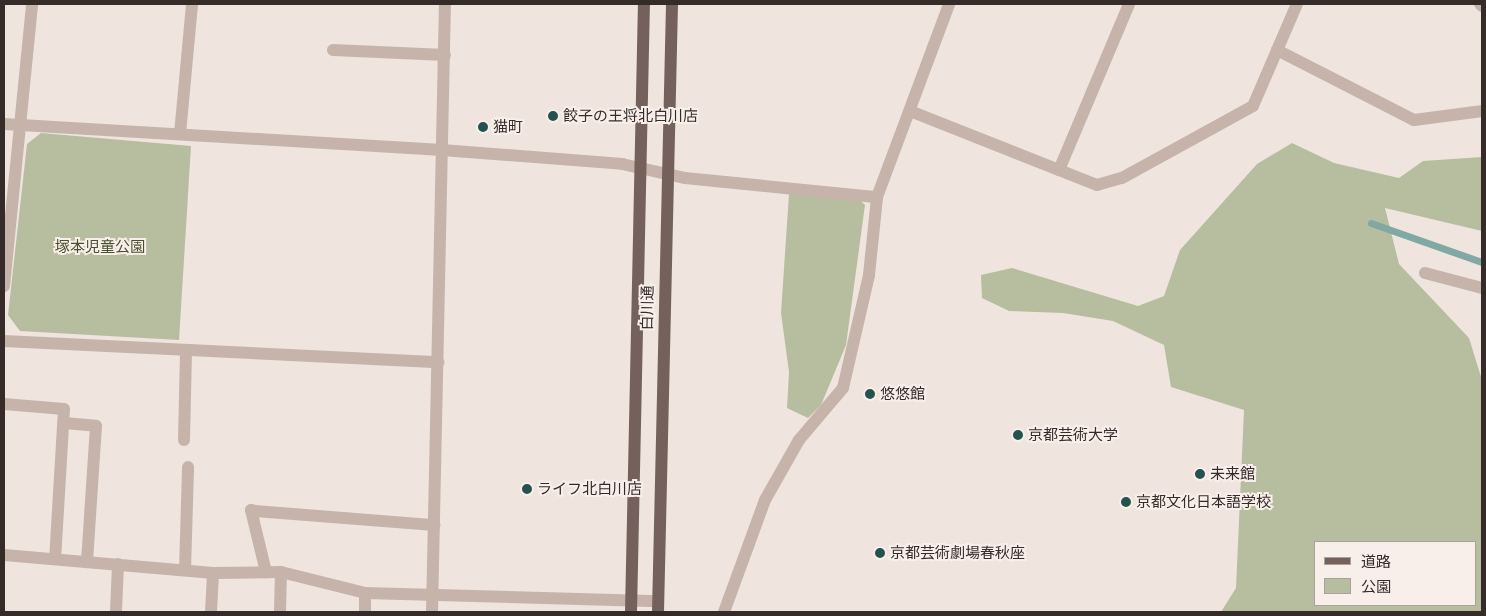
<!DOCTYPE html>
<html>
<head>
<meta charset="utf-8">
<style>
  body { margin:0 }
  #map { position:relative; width:1486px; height:616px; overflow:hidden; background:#efe5de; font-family:"PT Sans","Noto Sans JP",sans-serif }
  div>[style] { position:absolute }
  .green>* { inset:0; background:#b7bd9f }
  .stream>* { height:7px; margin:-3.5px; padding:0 3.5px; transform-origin:3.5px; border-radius:3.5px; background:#80a9a6 }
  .service>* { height:12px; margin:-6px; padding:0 6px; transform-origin:6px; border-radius:6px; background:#c6b4ab }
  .pedestrian>* { height:12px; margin:-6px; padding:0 6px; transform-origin:6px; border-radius:6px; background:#c6b4ab }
  .minor>* { height:12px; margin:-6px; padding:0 6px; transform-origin:6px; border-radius:6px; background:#c6b4ab }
  .primary>* { height:12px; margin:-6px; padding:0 6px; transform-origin:6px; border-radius:6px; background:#75615c }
  .dots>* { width:14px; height:14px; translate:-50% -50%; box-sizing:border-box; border:2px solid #f8efea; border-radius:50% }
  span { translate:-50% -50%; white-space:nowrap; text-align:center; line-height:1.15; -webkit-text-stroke:4px #f8efea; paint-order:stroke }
  .poi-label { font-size:15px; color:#352b29 }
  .left { translate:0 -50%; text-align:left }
  .park-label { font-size:15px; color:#495030 }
  .street-label { font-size:15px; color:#352b29 }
  .frame { position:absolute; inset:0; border:5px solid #352b29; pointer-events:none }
  .legend { position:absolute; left:1314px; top:541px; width:162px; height:65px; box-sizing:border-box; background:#f8efea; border:1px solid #aaa19d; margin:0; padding:6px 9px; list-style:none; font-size:15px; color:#352b29 }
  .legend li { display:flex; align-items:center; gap:10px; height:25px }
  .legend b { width:25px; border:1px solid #aaa19d }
</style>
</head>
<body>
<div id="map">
  <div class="green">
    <div style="clip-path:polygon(41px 133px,191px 146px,179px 340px,20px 331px,8px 315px,27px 144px)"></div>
    <div style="clip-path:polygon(evenodd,1292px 143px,1334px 163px,1399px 178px,1423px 161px,1482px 157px,1482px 231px,1385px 208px,1399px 264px,1469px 338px,1482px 380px,1482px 612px,1221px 612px,1236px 588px,1244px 410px,1171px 387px,1164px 345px,1113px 321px,1063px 313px,1009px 311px,982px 298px,981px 275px,1012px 268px,1138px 306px,1164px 296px,1180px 250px,1257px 164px,1292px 143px,1315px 542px,1475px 542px,1475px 605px,1315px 605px,1315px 542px)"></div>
    <div style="clip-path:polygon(789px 194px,860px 200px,865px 205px,846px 345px,821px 405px,808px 418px,787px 408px,789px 372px,781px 313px)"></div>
  </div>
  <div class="stream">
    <div style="left:1371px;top:223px;width:118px;rotate:19.4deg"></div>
  </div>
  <div class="service">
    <div style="left:333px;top:50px;width:112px;rotate:2.6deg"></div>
    <div style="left:1277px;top:50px;width:154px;rotate:27.1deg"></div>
    <div style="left:1414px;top:120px;width:69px;rotate:-7.5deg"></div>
    <div style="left:180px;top:134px;width:131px;rotate:-84.7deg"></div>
    <div style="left:4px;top:404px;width:60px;rotate:4.8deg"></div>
    <div style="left:64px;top:409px;width:150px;rotate:93.4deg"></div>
    <div style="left:64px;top:423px;width:32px;rotate:5deg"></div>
    <div style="left:96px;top:426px;width:136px;rotate:93.8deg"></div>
    <div style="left:184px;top:440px;width:90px;rotate:-88.7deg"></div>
    <div style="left:185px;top:570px;width:103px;rotate:-88.3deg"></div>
    <div style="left:365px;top:593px;width:19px;rotate:90deg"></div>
    <div style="left:211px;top:612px;width:39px;rotate:-87deg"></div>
    <div style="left:280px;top:612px;width:40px;rotate:-88.6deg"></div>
  </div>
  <div class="pedestrian">
    <div style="left:255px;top:511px;width:4px;rotate:-166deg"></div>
    <div style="left:251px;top:510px;width:64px;rotate:76.4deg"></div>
  </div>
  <div class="minor">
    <div style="left:1480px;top:4px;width:3px;rotate:45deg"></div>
    <div style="left:910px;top:111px;width:201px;rotate:21.6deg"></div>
    <div style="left:1097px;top:185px;width:26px;rotate:-16deg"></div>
    <div style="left:1122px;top:178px;width:149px;rotate:-28.8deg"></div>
    <div style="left:1253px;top:106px;width:111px;rotate:-66.7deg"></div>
    <div style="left:4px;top:124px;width:439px;rotate:3.4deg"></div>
    <div style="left:442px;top:150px;width:181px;rotate:4.4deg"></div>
    <div style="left:622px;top:164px;width:65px;rotate:12.5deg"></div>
    <div style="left:685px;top:178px;width:193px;rotate:5.7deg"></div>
    <div style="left:1059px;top:170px;width:180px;rotate:-67.1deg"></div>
    <div style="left:1425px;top:273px;width:59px;rotate:14.7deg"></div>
    <div style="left:4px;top:286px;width:283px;rotate:-84.3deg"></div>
    <div style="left:4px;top:341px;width:435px;rotate:2.8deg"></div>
    <div style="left:255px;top:511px;width:180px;rotate:4.5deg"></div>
    <div style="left:4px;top:555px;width:210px;rotate:4.9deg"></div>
    <div style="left:213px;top:573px;width:68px;rotate:-0.8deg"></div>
    <div style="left:281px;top:572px;width:87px;rotate:14deg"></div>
    <div style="left:365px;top:593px;width:293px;rotate:1.6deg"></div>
    <div style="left:116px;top:612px;width:48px;rotate:-87.6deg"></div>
    <div style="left:432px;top:612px;width:608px;rotate:-88.78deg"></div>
    <div style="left:724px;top:612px;width:119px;rotate:-69.9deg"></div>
    <div style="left:765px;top:500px;width:69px;rotate:-60.5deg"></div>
    <div style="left:799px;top:440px;width:68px;rotate:-49.8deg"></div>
    <div style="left:843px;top:388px;width:116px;rotate:-77deg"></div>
    <div style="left:869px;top:275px;width:78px;rotate:-84.1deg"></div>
    <div style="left:877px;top:197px;width:206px;rotate:-69.5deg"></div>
  </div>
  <div class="primary">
    <div style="left:631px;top:612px;width:608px;rotate:-88.78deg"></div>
    <div style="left:658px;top:612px;width:608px;rotate:-88.68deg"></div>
  </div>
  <div class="dots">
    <div style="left:553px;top:116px;background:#24524f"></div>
    <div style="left:483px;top:127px;background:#24524f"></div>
    <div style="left:870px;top:394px;background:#24524f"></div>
    <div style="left:1018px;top:435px;background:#24524f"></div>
    <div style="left:1200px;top:474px;background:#24524f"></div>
    <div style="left:527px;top:489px;background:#24524f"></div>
    <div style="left:1126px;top:502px;background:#24524f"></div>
    <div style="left:880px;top:553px;background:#24524f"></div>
  </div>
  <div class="poi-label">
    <span class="left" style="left:563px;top:116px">餃子の王将北白川店</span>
    <span class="left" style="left:493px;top:127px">猫町</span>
    <span class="left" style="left:880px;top:394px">悠悠館</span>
    <span class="left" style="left:1028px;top:435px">京都芸術大学</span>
    <span class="left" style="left:1210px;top:474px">未来館</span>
    <span class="left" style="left:537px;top:489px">ライフ北白川店</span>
    <span class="left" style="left:1136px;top:502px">京都文化日本語学校</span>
    <span class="left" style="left:890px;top:553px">京都芸術劇場春秋座</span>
  </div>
  <div class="park-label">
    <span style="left:100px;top:247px">塚本児童公園</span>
  </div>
  <div class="street-label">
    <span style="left:647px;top:308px;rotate:-89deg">白川通</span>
  </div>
  <div class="frame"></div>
  <ul class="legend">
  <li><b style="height:6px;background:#75615c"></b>道路</li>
  <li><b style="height:14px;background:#b7bd9f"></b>公園</li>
  </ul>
</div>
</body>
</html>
